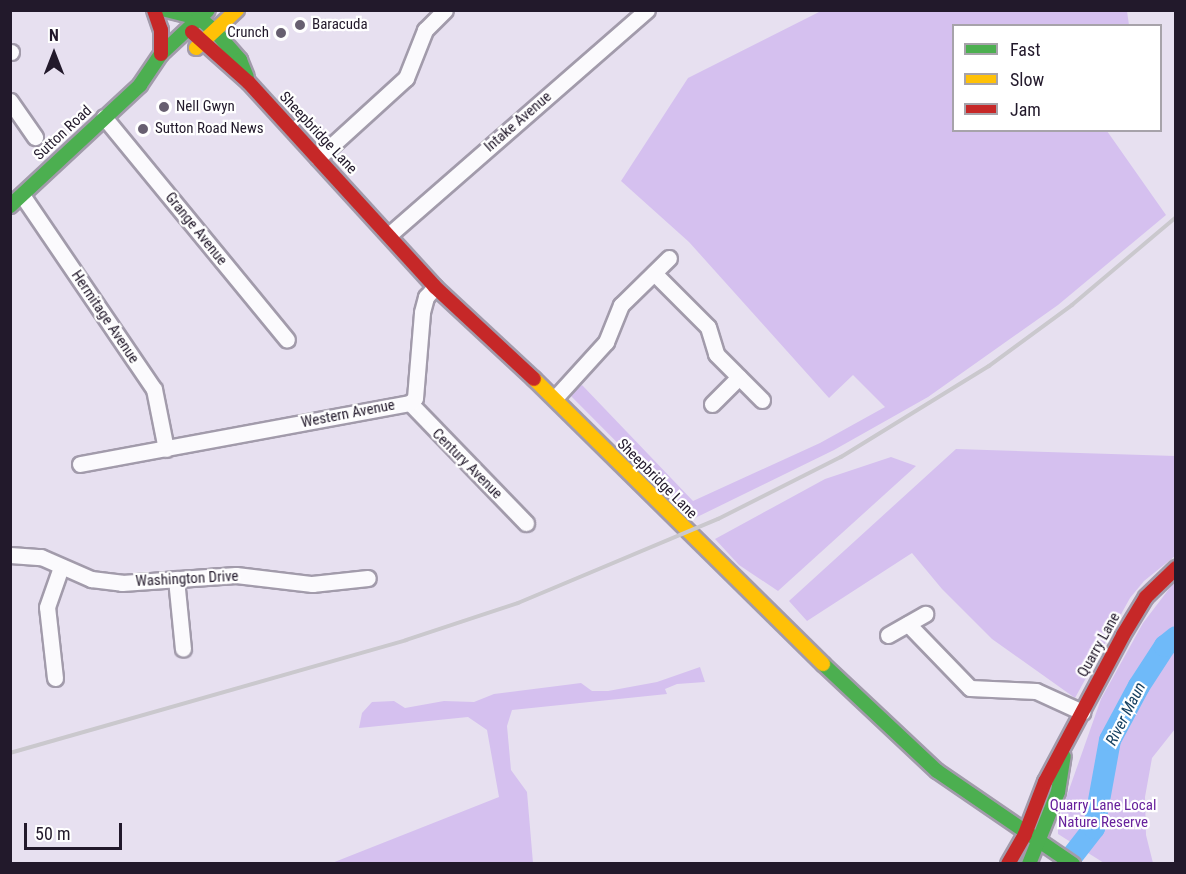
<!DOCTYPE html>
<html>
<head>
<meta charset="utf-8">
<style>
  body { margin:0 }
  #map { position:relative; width:1186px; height:874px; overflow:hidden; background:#e7e0f0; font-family:"Roboto Condensed",sans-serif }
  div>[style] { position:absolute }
  .green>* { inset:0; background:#d5c0ef }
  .river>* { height:22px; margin:-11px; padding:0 11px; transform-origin:11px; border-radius:11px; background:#6fbaf9 }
  .roads { filter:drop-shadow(2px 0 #a29bab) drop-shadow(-2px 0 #a29bab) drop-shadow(0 2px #a29bab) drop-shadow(0 -2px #a29bab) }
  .street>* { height:15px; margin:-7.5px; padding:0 7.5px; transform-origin:7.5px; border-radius:7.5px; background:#fbfafd }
  .fast>* { height:14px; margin:-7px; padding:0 7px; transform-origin:7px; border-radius:7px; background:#4caf50 }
  .slow>* { height:14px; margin:-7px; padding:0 7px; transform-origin:7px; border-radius:7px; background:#ffc107 }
  .jam>* { height:14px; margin:-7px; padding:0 7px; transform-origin:7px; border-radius:7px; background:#c62828 }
  .rail>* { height:4px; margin:-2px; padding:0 2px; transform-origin:2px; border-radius:2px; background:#cac8cd }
  .dots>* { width:16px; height:16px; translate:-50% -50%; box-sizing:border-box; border:3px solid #fff; border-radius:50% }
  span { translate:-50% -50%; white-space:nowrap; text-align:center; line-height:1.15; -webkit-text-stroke:4.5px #fff; paint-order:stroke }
  .poi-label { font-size:15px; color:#22192b }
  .left { translate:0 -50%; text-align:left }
  .right { translate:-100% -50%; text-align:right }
  .street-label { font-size:15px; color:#22192b }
  .park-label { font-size:15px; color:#67219c }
  .water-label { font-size:16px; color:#154061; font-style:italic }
  .frame { position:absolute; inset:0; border:12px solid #22192b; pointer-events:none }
  .legend { position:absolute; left:952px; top:24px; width:210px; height:108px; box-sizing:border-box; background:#fff; border:2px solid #a7a3aa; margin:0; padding:8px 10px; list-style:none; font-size:18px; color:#22192b }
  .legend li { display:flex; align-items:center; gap:12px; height:30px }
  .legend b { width:30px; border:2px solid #a7a3aa }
  .north { position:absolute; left:24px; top:24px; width:60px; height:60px; -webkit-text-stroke:4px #fff; paint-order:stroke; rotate:0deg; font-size:16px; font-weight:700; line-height:24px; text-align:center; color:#22192b }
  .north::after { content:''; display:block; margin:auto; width:21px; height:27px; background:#22192b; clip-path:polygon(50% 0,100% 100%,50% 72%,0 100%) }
  .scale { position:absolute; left:24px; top:823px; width:98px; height:27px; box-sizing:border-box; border:3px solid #22192b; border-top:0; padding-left:8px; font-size:18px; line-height:21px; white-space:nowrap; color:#22192b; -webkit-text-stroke:4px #fff; paint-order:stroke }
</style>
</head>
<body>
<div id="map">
  <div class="green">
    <div style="clip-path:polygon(821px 11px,1127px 11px,1129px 25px,954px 26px,954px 130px,1107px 131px,1166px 215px,1058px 305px,928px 397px,834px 450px,693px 519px,569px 394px,582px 385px,693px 501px,820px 443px,885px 407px,853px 375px,829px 398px,689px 242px,621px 181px,688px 78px)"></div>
    <div style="clip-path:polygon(956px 449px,1175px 456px,1175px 556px,1144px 581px,1130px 598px,1075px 698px,992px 639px,942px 589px,912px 553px,807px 621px,789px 601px)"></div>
    <div style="clip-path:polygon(891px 457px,916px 466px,778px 591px,739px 565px,715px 539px,825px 479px)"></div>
    <div style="clip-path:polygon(1175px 581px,1175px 729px,1152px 758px,1145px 797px,1146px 835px,1153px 863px,1104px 863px,1058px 834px,1058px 821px,1101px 699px,1143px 623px)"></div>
    <div style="clip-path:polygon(700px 667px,705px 682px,677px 684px,665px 689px,667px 694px,512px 710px,507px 726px,511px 770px,527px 792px,533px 863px,332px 863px,499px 797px,487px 730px,468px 717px,359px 728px,362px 713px,372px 702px,394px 701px,405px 708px,444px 701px,474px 702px,494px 694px,581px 683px,592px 691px,608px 691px,657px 682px)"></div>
  </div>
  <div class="river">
    <div style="left:1066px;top:864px;width:46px;rotate:-52.1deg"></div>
    <div style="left:1094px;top:828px;width:89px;rotate:-79.7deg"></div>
    <div style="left:1110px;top:740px;width:61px;rotate:-61.8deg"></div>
    <div style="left:1139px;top:686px;width:48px;rotate:-57deg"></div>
    <div style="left:1165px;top:646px;width:14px;rotate:-39deg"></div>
  </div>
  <div class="roads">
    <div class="street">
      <div style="left:10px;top:52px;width:1px"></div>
      <div style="left:10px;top:101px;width:44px;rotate:55.2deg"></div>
      <div style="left:104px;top:117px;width:288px;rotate:50.6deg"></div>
      <div style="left:318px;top:158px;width:119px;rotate:-42.3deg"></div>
      <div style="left:406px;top:78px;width:52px;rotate:-68.4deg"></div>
      <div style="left:425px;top:30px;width:28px;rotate:-45deg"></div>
      <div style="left:22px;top:195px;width:235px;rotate:55.8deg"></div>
      <div style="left:154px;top:389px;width:61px;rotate:78.7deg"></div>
      <div style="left:390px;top:234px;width:341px;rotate:-41.1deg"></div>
      <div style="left:654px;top:273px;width:76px;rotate:45deg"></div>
      <div style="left:708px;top:327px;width:28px;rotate:73deg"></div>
      <div style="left:716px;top:354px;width:65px;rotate:45deg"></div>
      <div style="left:555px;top:398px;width:76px;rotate:-47.7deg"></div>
      <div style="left:606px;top:342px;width:40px;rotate:-68deg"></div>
      <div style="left:621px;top:305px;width:67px;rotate:-44.4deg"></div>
      <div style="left:410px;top:403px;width:167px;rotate:46deg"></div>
      <div style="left:712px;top:404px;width:38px;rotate:-45deg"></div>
      <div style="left:80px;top:464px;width:336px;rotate:-10.5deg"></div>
      <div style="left:410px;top:403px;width:7px;rotate:-45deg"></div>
      <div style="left:415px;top:398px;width:86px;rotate:-85.3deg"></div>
      <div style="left:422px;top:312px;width:16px;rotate:-75deg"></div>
      <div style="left:426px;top:297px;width:13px;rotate:-48deg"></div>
      <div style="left:10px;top:555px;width:31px;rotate:4deg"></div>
      <div style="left:41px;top:557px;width:55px;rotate:23.7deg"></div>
      <div style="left:91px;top:579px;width:31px;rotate:7deg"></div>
      <div style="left:122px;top:583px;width:114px;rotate:-4deg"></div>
      <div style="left:236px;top:575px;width:77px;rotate:6.8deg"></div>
      <div style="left:312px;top:584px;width:56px;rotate:-6.1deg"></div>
      <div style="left:176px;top:579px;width:70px;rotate:84.3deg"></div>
      <div style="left:908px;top:624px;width:89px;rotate:45.9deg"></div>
      <div style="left:970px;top:688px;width:66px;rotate:2.6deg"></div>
      <div style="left:1036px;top:691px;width:51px;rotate:24.5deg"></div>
      <div style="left:888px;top:635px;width:43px;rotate:-29.6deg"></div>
      <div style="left:55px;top:678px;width:71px;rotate:-96.4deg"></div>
      <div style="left:47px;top:607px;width:42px;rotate:-70.7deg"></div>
    </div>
    <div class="fast">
      <div style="left:166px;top:10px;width:34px;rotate:14deg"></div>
      <div style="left:199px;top:18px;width:19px;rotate:39deg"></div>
      <div style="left:214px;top:30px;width:40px;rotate:49deg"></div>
      <div style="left:240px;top:60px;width:18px;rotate:68deg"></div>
      <div style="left:10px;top:206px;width:178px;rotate:-42.9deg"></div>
      <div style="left:140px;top:85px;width:37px;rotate:-56deg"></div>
      <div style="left:161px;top:54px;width:64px;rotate:-43.1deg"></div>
      <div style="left:823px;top:664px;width:156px;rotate:43.2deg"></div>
      <div style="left:937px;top:771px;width:165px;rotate:34.4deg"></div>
      <div style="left:1029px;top:864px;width:78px;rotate:-68.1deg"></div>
      <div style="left:1058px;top:792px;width:36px;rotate:-81deg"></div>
    </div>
    <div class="slow">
      <div style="left:196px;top:48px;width:56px;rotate:-42.8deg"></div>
      <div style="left:534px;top:379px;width:406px;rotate:44.6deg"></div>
    </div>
    <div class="jam">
      <div style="left:154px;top:10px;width:21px;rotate:71deg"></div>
      <div style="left:161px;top:30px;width:24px;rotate:90deg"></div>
      <div style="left:192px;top:32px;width:76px;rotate:41.8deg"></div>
      <div style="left:249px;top:83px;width:276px;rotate:47.6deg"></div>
      <div style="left:435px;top:287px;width:135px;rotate:42.9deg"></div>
      <div style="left:1008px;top:864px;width:34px;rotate:-60deg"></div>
      <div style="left:1025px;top:834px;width:56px;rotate:-69deg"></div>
      <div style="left:1045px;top:782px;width:166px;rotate:-62deg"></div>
      <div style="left:1123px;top:635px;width:44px;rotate:-58.8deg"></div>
      <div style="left:1146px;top:597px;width:42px;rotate:-44deg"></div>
    </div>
  </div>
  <div class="rail">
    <div style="left:10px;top:753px;width:412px;rotate:-15.9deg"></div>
    <div style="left:406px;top:640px;width:118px;rotate:-18.3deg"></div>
    <div style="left:518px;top:603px;width:217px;rotate:-22.8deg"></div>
    <div style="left:718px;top:519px;width:138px;rotate:-26.8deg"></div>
    <div style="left:841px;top:457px;width:174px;rotate:-31.6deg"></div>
    <div style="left:989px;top:366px;width:103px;rotate:-36.3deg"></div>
    <div style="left:1072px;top:305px;width:136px;rotate:-40.2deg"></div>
  </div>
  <div class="dots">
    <div style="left:300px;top:25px;background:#675f70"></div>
    <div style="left:281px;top:33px;background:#675f70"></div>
    <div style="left:164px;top:107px;background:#675f70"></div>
    <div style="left:143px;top:129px;background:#675f70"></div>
  </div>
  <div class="poi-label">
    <span class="left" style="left:312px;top:25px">Baracuda</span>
    <span class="right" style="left:269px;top:33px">Crunch</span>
    <span class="left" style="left:176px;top:107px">Nell Gwyn</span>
    <span class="left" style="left:155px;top:129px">Sutton Road News</span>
  </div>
  <div class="street-label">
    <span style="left:518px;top:122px;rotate:-41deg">Intake Avenue</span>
    <span style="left:63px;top:133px;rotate:-43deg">Sutton Road</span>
    <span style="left:318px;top:133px;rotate:47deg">Sheepbridge Lane</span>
    <span style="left:196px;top:229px;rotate:51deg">Grange Avenue</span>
    <span style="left:105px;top:317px;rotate:56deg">Hermitage Avenue</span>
    <span style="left:348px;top:414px;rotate:-11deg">Western Avenue</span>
    <span style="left:467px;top:464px;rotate:45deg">Century Avenue</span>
    <span style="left:657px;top:479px;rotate:45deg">Sheepbridge Lane</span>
    <span style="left:187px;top:579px;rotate:-3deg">Washington Drive</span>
    <span style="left:1099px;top:645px;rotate:-61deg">Quarry Lane</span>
  </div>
  <div class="park-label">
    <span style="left:1103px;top:814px">Quarry Lane Local<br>Nature Reserve</span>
  </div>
  <div class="water-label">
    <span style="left:1126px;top:714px;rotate:-63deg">River Maun</span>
  </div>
  <div class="frame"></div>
  <ul class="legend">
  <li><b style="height:8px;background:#4caf50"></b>Fast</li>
  <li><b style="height:8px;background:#ffc107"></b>Slow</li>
  <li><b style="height:8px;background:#c62828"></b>Jam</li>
  </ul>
  <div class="north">N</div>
  <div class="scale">50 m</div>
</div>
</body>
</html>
